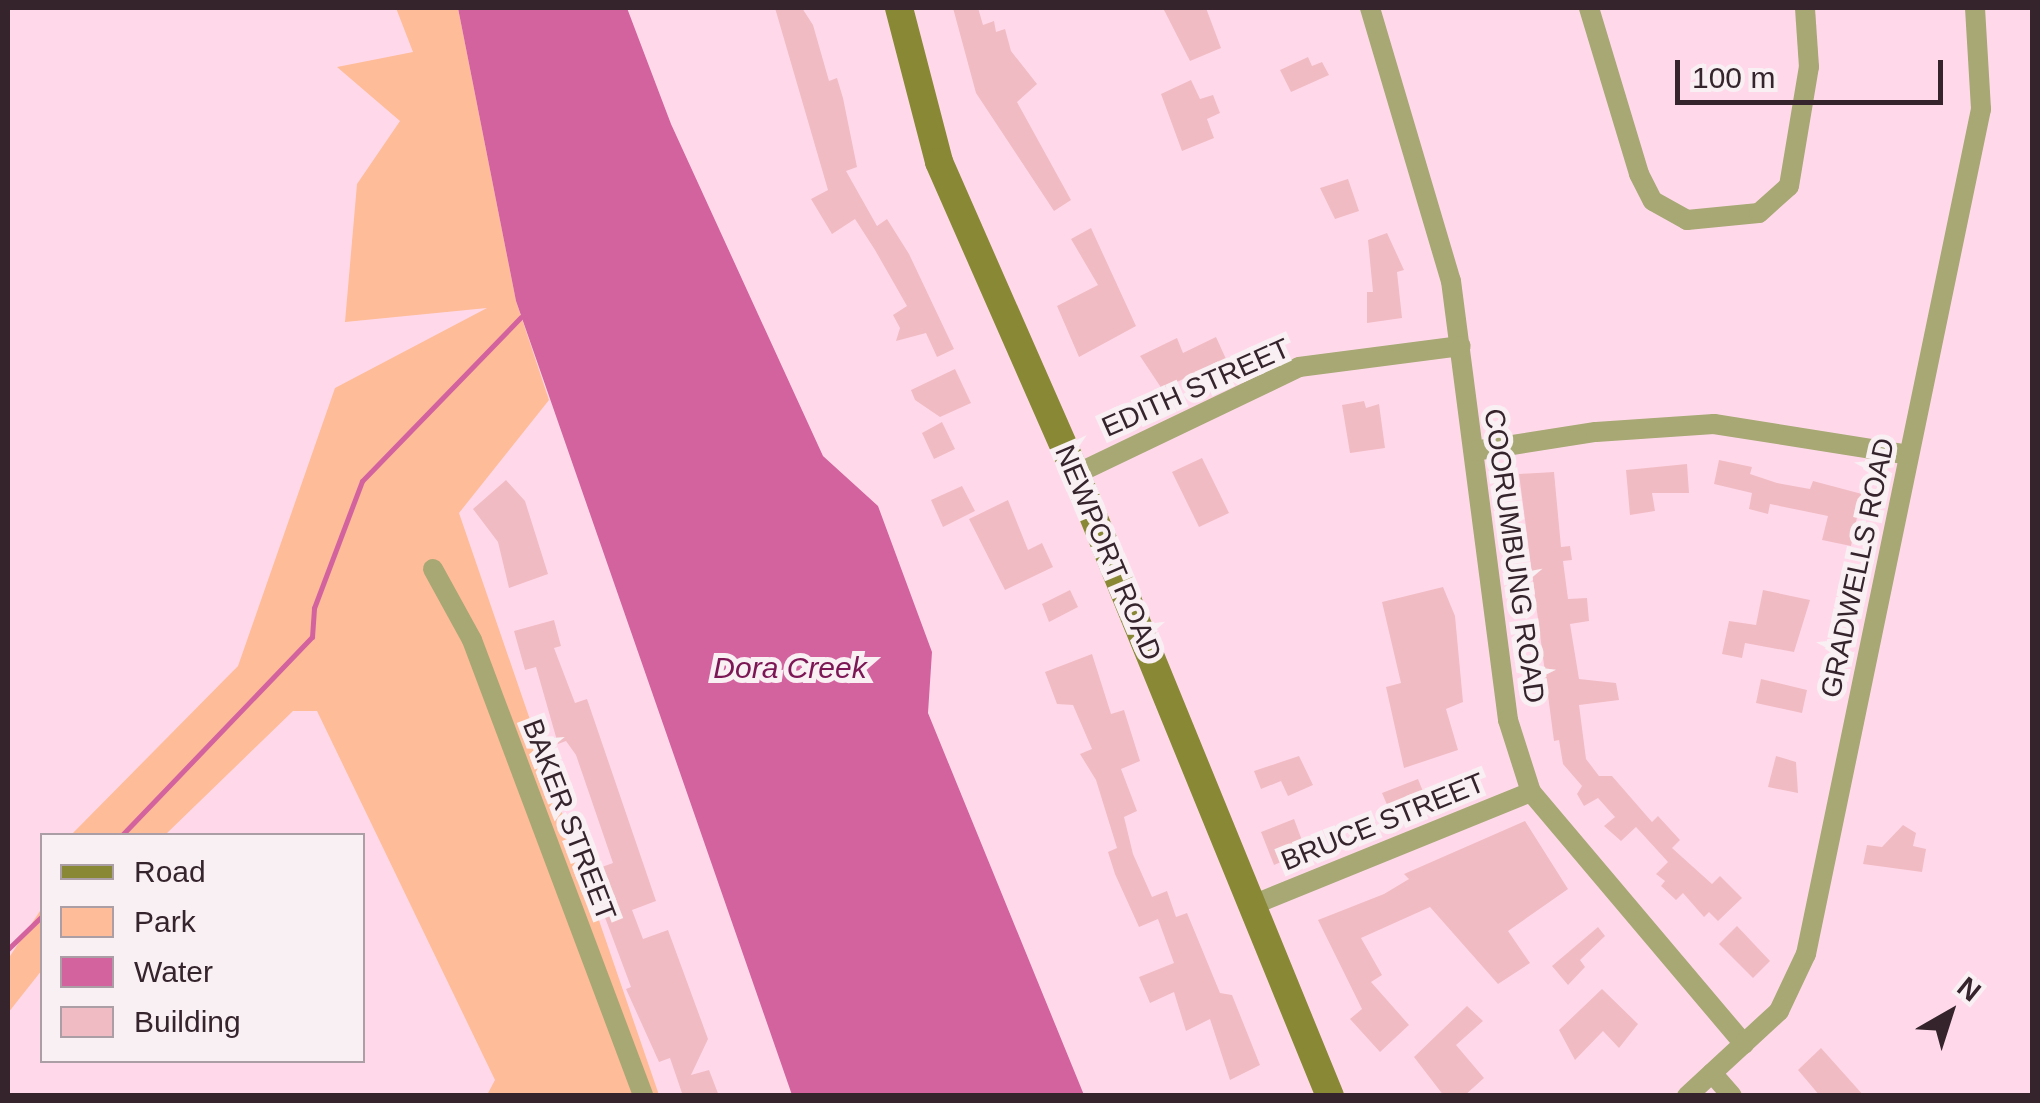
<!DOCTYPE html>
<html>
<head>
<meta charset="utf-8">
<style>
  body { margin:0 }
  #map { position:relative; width:2040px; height:1103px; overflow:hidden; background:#ffd9ea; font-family:Arial,sans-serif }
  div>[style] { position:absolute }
  .green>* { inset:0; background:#febc99 }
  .water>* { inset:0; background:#d3639f }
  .stream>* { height:5px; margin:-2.5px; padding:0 2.5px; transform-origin:2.5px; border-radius:2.5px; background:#d3639f }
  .building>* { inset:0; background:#f1bbc3 }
  .street>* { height:20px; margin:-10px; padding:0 10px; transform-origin:10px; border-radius:10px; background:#a7a874 }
  .secondary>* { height:28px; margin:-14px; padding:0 14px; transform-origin:14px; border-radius:14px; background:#898935 }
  span { translate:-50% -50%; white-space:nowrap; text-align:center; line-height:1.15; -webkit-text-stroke:10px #f9f0f4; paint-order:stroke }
  .street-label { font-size:28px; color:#35242c }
  .water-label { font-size:30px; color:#7c1654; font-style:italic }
  .frame { position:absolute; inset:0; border:10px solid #35242c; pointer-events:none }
  .legend { position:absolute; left:40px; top:833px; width:325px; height:230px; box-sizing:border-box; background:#f9f0f4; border:2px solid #ab9ea4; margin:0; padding:12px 18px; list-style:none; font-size:30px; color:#35242c }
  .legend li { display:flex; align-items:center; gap:20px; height:50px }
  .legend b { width:50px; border:2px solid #ab9ea4 }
  .north { position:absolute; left:1900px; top:963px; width:100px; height:100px; -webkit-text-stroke:8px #f9f0f4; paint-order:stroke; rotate:39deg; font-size:28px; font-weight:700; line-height:40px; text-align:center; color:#35242c }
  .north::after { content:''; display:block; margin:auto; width:35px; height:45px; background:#35242c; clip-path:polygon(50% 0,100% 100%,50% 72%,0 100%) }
  .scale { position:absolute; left:1675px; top:60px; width:268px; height:45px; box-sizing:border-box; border:5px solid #35242c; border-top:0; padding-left:12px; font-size:30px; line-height:35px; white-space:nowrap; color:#35242c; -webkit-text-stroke:8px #f9f0f4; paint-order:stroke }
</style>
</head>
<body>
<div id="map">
  <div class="green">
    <div style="clip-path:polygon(396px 8px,458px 8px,516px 301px,549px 400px,459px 513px,659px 1095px,487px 1095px,495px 1080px,317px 711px,293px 711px,165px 835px,70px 836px,238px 666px,335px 388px,487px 308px,345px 322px,357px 184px,400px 121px,337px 67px,413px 52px)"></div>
    <div style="clip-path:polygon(42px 908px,42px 970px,8px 1013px,8px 959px)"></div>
  </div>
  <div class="water">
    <div style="clip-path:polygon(458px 8px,627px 8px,671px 124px,823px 456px,878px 506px,932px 652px,928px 713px,1084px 1095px,792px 1095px,516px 301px)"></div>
  </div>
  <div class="stream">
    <div style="left:121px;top:836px;width:276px;rotate:-46.2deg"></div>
    <div style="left:312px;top:637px;width:29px;rotate:-86deg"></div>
    <div style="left:314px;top:608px;width:136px;rotate:-69.3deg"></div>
    <div style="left:362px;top:481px;width:228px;rotate:-45.9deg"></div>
    <div style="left:8px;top:949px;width:47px;rotate:-44.1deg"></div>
  </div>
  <div class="building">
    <div style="clip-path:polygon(775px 8px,802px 8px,813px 25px,829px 81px,837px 78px,843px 98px,857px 167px,846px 171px,877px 226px,887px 219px,909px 254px,954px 349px,937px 357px,926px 333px,896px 341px,900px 328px,893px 315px,907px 306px,875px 250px,855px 219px,832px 234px,811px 199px,828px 190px)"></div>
    <div style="clip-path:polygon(953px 8px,978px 8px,983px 25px,994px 21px,996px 32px,1005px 29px,1011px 51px,1037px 84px,1017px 102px,1071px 200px,1054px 211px,976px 93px)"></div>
    <div style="clip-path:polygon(1163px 8px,1206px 8px,1221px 48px,1190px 61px)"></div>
    <div style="clip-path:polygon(1308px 57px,1312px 66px,1322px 62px,1329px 75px,1291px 92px,1280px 70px)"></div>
    <div style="clip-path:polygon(1191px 80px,1200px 99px,1213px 95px,1220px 113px,1207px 119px,1214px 138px,1182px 151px,1161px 94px)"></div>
    <div style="clip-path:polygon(1348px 179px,1359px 211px,1335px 219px,1320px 188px)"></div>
    <div style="clip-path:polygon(1091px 228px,1136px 326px,1079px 357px,1057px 306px,1098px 285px,1071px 239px)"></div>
    <div style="clip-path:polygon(1387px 233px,1404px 270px,1397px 272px,1402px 318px,1367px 323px,1367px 292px,1373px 292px,1368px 240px)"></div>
    <div style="clip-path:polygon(1216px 337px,1226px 359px,1162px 389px,1140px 356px,1177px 338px,1183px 353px)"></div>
    <div style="clip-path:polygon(955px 369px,971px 403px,940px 417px,915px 400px,911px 390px)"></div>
    <div style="clip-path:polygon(1364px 401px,1366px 408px,1379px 404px,1385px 448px,1350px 453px,1342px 405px)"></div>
    <div style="clip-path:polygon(942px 422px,955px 449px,934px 459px,922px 433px)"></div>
    <div style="clip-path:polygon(1202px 458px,1229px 513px,1199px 527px,1172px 472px)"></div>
    <div style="clip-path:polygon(1719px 460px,1752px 467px,1750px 474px,1777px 483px,1810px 489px,1813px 481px,1862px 494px,1851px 546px,1822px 540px,1828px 516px,1770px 504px,1768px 514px,1749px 509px,1752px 493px,1714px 484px)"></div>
    <div style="clip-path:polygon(1687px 464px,1689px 493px,1652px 493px,1655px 511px,1630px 515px,1626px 470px)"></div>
    <div style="clip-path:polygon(1554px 472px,1561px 547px,1570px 546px,1572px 560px,1563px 561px,1568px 599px,1587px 598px,1589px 621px,1570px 624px,1579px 679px,1616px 683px,1619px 700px,1579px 705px,1586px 759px,1599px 776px,1612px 776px,1652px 822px,1658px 816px,1680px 840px,1672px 848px,1712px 884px,1720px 876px,1742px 898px,1718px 921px,1709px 912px,1704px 917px,1683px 893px,1676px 900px,1661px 886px,1665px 881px,1656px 874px,1668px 862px,1636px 827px,1621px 841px,1604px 826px,1615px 817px,1598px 798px,1584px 806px,1577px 794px,1582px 786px,1563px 764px,1559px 740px,1554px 741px,1519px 474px)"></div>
    <div style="clip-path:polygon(506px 480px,525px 501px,548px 574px,509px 588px,498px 542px,473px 509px)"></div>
    <div style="clip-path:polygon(962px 486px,975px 511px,943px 527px,931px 500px)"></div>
    <div style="clip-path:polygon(1008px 500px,1028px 550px,1042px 543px,1053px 567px,1005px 590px,969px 519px)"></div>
    <div style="clip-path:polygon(1443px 587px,1455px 616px,1463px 702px,1446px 709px,1458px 750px,1404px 768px,1386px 687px,1401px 683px,1382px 602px)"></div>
    <div style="clip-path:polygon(1070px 590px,1078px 607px,1049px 622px,1042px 604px)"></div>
    <div style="clip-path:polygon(1763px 590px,1810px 600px,1794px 652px,1745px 643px,1742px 658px,1722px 654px,1729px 621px,1756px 625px)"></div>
    <div style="clip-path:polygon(554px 620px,561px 646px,554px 648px,575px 703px,587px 699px,656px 901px,632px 910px,643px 939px,668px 930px,708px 1039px,691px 1075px,709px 1070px,719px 1096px,683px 1096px,670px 1058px,659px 1062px,626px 989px,631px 987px,588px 872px,613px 863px,576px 755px,566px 741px,558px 744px,536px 667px,525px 670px,514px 631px)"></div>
    <div style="clip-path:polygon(1092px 654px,1111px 714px,1124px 710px,1140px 761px,1121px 769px,1137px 811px,1124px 817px,1133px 854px,1152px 897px,1167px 891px,1176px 917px,1187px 913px,1220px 993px,1232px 995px,1260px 1065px,1230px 1080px,1210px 1019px,1186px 1031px,1174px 992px,1150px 1003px,1139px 977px,1174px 963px,1158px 919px,1139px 927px,1115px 874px,1108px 852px,1117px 848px,1096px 780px,1080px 754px,1092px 749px,1073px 705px,1057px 704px,1045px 672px)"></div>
    <div style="clip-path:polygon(1761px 679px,1807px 690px,1802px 713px,1756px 703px)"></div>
    <div style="clip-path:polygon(1299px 756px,1313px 785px,1288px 796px,1281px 781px,1261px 789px,1254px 771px)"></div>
    <div style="clip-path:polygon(1776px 756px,1796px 762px,1798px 793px,1768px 787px)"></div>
    <div style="clip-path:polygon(1418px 779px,1426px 799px,1391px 814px,1382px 793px)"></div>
    <div style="clip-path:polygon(1294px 819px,1306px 851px,1274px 865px,1261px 832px)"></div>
    <div style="clip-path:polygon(1525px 821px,1568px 889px,1508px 931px,1530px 963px,1498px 984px,1430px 907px,1361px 938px,1382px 975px,1371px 982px,1409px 1025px,1380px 1052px,1350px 1019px,1362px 1009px,1318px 920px,1384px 894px,1409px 879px,1404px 874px)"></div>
    <div style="clip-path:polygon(1903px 825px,1916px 833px,1913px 846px,1926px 849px,1922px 872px,1863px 864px,1867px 845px,1882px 847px)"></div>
    <div style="clip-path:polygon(1737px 926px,1770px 961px,1753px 978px,1719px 944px)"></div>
    <div style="clip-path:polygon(1598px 927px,1605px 936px,1580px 960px,1585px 967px,1568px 985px,1552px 966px)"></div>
    <div style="clip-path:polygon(1602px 989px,1638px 1024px,1619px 1048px,1603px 1031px,1575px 1060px,1559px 1030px)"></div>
    <div style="clip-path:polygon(1467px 1006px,1483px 1021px,1456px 1045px,1484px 1078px,1464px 1096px,1444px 1096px,1414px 1057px)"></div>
    <div style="clip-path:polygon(1821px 1048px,1864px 1096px,1820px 1096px,1798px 1070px)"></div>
  </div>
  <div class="street">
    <div style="left:1370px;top:8px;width:285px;rotate:73.5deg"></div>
    <div style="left:1451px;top:281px;width:443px;rotate:82.6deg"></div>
    <div style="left:1508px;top:720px;width:76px;rotate:72.3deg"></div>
    <div style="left:1531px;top:792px;width:330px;rotate:49.8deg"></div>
    <div style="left:1589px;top:8px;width:173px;rotate:73.2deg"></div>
    <div style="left:1639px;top:174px;width:30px;rotate:63deg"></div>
    <div style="left:1653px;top:201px;width:39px;rotate:29deg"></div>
    <div style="left:1687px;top:220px;width:72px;rotate:-5.6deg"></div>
    <div style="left:1759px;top:213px;width:40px;rotate:-42deg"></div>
    <div style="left:1789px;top:186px;width:121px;rotate:-80.5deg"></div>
    <div style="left:1809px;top:67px;width:59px;rotate:-93.9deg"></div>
    <div style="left:1474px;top:451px;width:123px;rotate:-8.9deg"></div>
    <div style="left:1596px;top:432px;width:118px;rotate:-3.9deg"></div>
    <div style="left:1714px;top:424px;width:197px;rotate:9deg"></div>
    <div style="left:1076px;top:474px;width:247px;rotate:-25.6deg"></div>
    <div style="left:1299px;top:367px;width:163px;rotate:-7.4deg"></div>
    <div style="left:433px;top:569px;width:81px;rotate:61.2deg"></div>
    <div style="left:472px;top:640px;width:487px;rotate:69.4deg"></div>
    <div style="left:1255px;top:904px;width:298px;rotate:-22.1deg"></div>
    <div style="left:1712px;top:1073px;width:30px;rotate:49deg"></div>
    <div style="left:1687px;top:1096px;width:125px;rotate:-42.7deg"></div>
    <div style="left:1779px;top:1011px;width:63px;rotate:-64.7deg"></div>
    <div style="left:1806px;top:954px;width:863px;rotate:-78.3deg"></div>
    <div style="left:1981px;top:109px;width:101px;rotate:-93.4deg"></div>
  </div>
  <div class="secondary">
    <div style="left:899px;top:8px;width:159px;rotate:75.4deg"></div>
    <div style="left:939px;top:162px;width:341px;rotate:66.3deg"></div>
    <div style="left:1076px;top:474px;width:672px;rotate:67.79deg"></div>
  </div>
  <div class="street-label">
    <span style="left:1196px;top:388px;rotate:-24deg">EDITH STREET</span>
    <span style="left:1108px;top:553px;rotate:67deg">NEWPORT ROAD</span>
    <span style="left:1514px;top:556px;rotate:82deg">COORUMBUNG ROAD</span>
    <span style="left:1858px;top:568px;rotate:-78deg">GRADWELLS ROAD</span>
    <span style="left:569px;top:820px;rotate:69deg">BAKER STREET</span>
    <span style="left:1383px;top:822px;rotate:-22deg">BRUCE STREET</span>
  </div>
  <div class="water-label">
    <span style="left:790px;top:668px">Dora Creek</span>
  </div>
  <div class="frame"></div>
  <ul class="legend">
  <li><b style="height:12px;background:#898935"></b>Road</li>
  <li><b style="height:28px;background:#febc99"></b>Park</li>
  <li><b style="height:28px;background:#d3639f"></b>Water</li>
  <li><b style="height:28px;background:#f1bbc3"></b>Building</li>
  </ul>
  <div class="north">N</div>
  <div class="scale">100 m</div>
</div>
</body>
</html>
